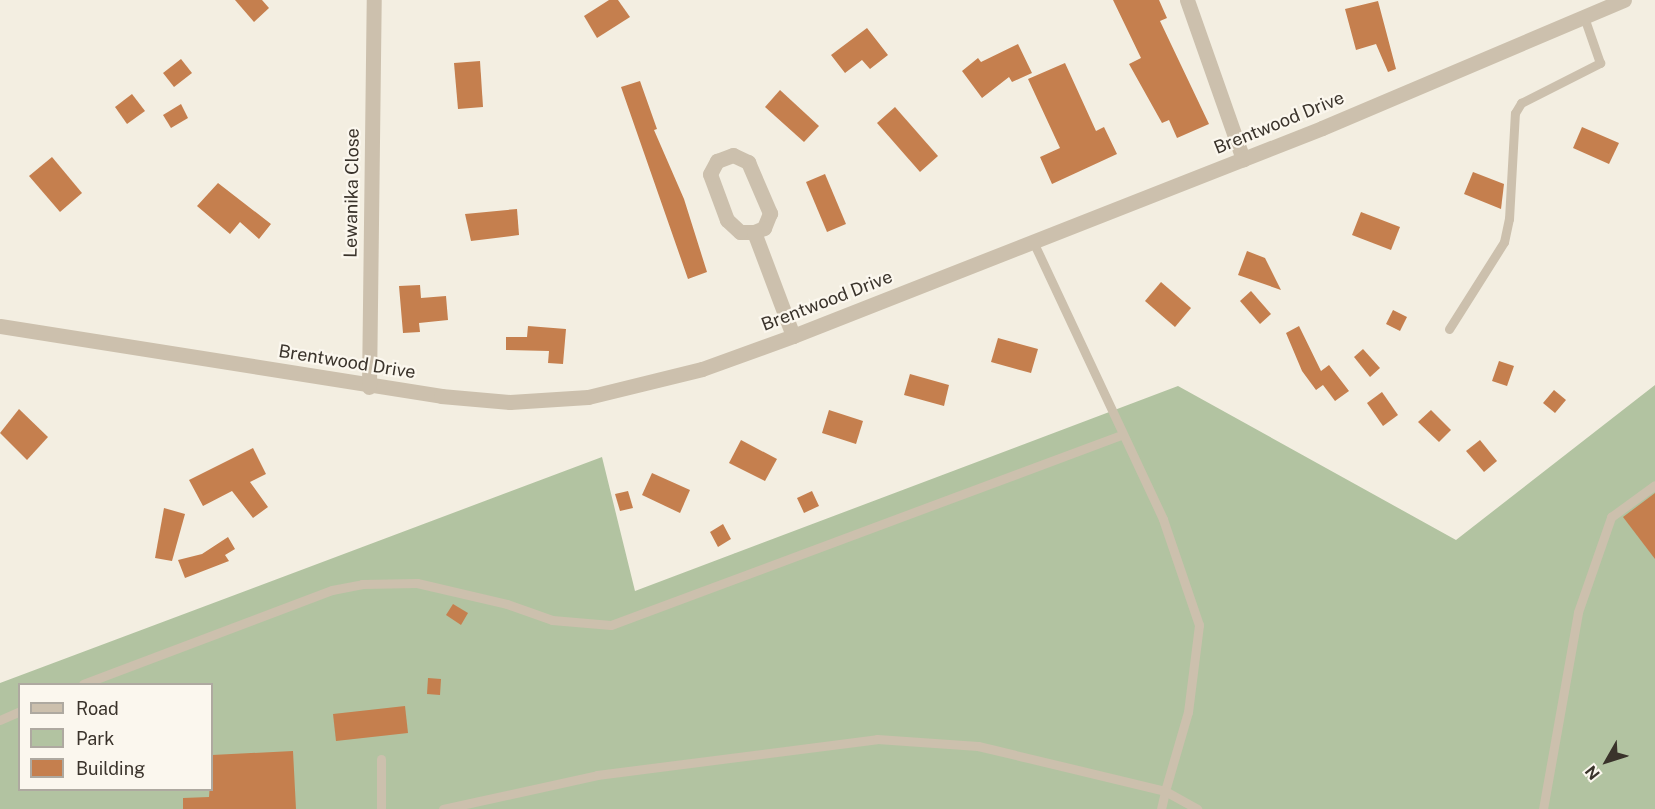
<!DOCTYPE html>
<html>
<head>
<meta charset="utf-8">
<style>
  body { margin:0 }
  #map { position:relative; width:1655px; height:809px; overflow:hidden; background:#f3eee1; font-family:"Public Sans",sans-serif }
  div>[style] { position:absolute }
  .green>* { inset:0; background:#b2c3a1 }
  .building>* { inset:0; background:#c57f4e }
  .lane>* { height:9px; margin:-4.5px; padding:0 4.5px; transform-origin:4.5px; border-radius:4.5px; background:#ccc0ad }
  .street>* { height:15px; margin:-7.5px; padding:0 7.5px; transform-origin:7.5px; border-radius:7.5px; background:#ccc0ad }
  span { translate:-50% -50%; white-space:nowrap; text-align:center; line-height:1.15; -webkit-text-stroke:4.5px #fbf7ee; paint-order:stroke }
  .street-label { font-size:18px; color:#3a332b }
  .legend { position:absolute; left:18px; top:683px; width:195px; height:108px; box-sizing:border-box; background:#fbf7ee; border:2px solid #aea9a0; margin:0; padding:8px 10px; list-style:none; font-size:18px; color:#3a332b }
  .legend li { display:flex; align-items:center; gap:12px; height:30px }
  .legend b { width:30px; border:2px solid #aea9a0 }
  .north { position:absolute; left:1577px; top:731px; width:60px; height:60px; -webkit-text-stroke:4px #fbf7ee; paint-order:stroke; rotate:231deg; font-size:16px; font-weight:700; line-height:24px; text-align:center; color:#3a332b }
  .north::after { content:''; display:block; margin:auto; width:21px; height:27px; background:#3a332b; clip-path:polygon(50% 0,100% 100%,50% 72%,0 100%) }
</style>
</head>
<body>
<div id="map">
  <div class="green">
    <div style="clip-path:polygon(evenodd,1655px 385px,1655px 809px,0 809px,0 683px,602px 457px,635px 591px,1178px 386px,1456px 540px,1655px 385px,20px 684px,212px 684px,212px 790px,20px 790px,20px 684px)"></div>
  </div>
  <div class="building">
    <div style="clip-path:polygon(235px 0,262px 0,269px 8px,254px 22px)"></div>
    <div style="clip-path:polygon(609px 0,618px 0,630px 17px,597px 38px,584px 16px)"></div>
    <div style="clip-path:polygon(1113px 0,1159px 0,1167px 18px,1160px 21px,1209px 124px,1177px 138px,1169px 120px,1162px 123px,1129px 64px,1141px 58px)"></div>
    <div style="clip-path:polygon(1378px 1px,1396px 69px,1388px 72px,1376px 44px,1356px 50px,1345px 9px)"></div>
    <div style="clip-path:polygon(867px 28px,888px 55px,870px 69px,862px 60px,845px 73px,831px 55px)"></div>
    <div style="clip-path:polygon(1018px 44px,1032px 73px,1012px 82px,1009px 77px,982px 98px,962px 71px,978px 58px,981px 62px)"></div>
    <div style="clip-path:polygon(181px 59px,192px 73px,174px 87px,163px 73px)"></div>
    <div style="clip-path:polygon(480px 61px,483px 107px,458px 109px,454px 63px)"></div>
    <div style="clip-path:polygon(1065px 63px,1096px 131px,1104px 127px,1117px 154px,1052px 184px,1040px 157px,1060px 148px,1028px 79px)"></div>
    <div style="clip-path:polygon(640px 81px,657px 129px,654px 130px,684px 199px,707px 272px,688px 279px,621px 87px)"></div>
    <div style="clip-path:polygon(780px 90px,819px 126px,804px 142px,765px 107px)"></div>
    <div style="clip-path:polygon(132px 94px,145px 111px,127px 124px,115px 107px)"></div>
    <div style="clip-path:polygon(181px 104px,188px 118px,171px 128px,163px 115px)"></div>
    <div style="clip-path:polygon(895px 107px,938px 156px,920px 172px,877px 123px)"></div>
    <div style="clip-path:polygon(1582px 127px,1619px 143px,1609px 164px,1573px 148px)"></div>
    <div style="clip-path:polygon(52px 157px,82px 193px,60px 212px,29px 176px)"></div>
    <div style="clip-path:polygon(1473px 172px,1504px 184px,1501px 209px,1464px 194px)"></div>
    <div style="clip-path:polygon(825px 174px,846px 224px,827px 232px,806px 182px)"></div>
    <div style="clip-path:polygon(218px 183px,271px 224px,259px 239px,240px 222px,230px 234px,197px 206px)"></div>
    <div style="clip-path:polygon(517px 209px,519px 235px,471px 241px,465px 214px)"></div>
    <div style="clip-path:polygon(1361px 212px,1400px 227px,1391px 250px,1352px 235px)"></div>
    <div style="clip-path:polygon(1247px 251px,1265px 258px,1281px 290px,1238px 275px)"></div>
    <div style="clip-path:polygon(1161px 282px,1191px 308px,1175px 327px,1145px 301px)"></div>
    <div style="clip-path:polygon(420px 285px,421px 298px,446px 296px,448px 320px,419px 323px,420px 332px,403px 333px,399px 286px)"></div>
    <div style="clip-path:polygon(1251px 291px,1271px 314px,1260px 324px,1240px 301px)"></div>
    <div style="clip-path:polygon(1393px 310px,1407px 317px,1400px 331px,1386px 324px)"></div>
    <div style="clip-path:polygon(528px 326px,566px 329px,563px 364px,548px 363px,549px 351px,506px 350px,506px 337px,527px 337px)"></div>
    <div style="clip-path:polygon(1299px 326px,1321px 371px,1329px 365px,1349px 391px,1335px 401px,1323px 385px,1316px 390px,1302px 371px,1286px 333px)"></div>
    <div style="clip-path:polygon(998px 338px,1038px 349px,1031px 373px,991px 362px)"></div>
    <div style="clip-path:polygon(1363px 349px,1380px 368px,1370px 377px,1354px 357px)"></div>
    <div style="clip-path:polygon(1499px 361px,1514px 366px,1507px 386px,1492px 381px)"></div>
    <div style="clip-path:polygon(910px 374px,949px 385px,944px 406px,904px 395px)"></div>
    <div style="clip-path:polygon(1554px 390px,1566px 400px,1555px 413px,1543px 403px)"></div>
    <div style="clip-path:polygon(1382px 392px,1398px 415px,1383px 426px,1367px 403px)"></div>
    <div style="clip-path:polygon(19px 409px,48px 437px,27px 460px,0 433px)"></div>
    <div style="clip-path:polygon(829px 410px,863px 421px,856px 444px,822px 433px)"></div>
    <div style="clip-path:polygon(1431px 410px,1451px 430px,1439px 442px,1418px 422px)"></div>
    <div style="clip-path:polygon(741px 440px,777px 459px,765px 481px,729px 463px)"></div>
    <div style="clip-path:polygon(1480px 440px,1497px 461px,1484px 472px,1466px 451px)"></div>
    <div style="clip-path:polygon(253px 448px,266px 474px,250px 482px,268px 507px,253px 518px,232px 491px,203px 506px,189px 480px)"></div>
    <div style="clip-path:polygon(652px 473px,690px 490px,680px 513px,642px 495px)"></div>
    <div style="clip-path:polygon(628px 491px,633px 508px,620px 511px,615px 494px)"></div>
    <div style="clip-path:polygon(812px 491px,819px 506px,804px 513px,797px 498px)"></div>
    <div style="clip-path:polygon(1655px 493px,1655px 559px,1623px 517px)"></div>
    <div style="clip-path:polygon(164px 508px,185px 514px,172px 561px,155px 558px)"></div>
    <div style="clip-path:polygon(723px 524px,731px 539px,718px 547px,710px 532px)"></div>
    <div style="clip-path:polygon(228px 537px,235px 549px,225px 555px,229px 561px,185px 578px,178px 560px,202px 554px)"></div>
    <div style="clip-path:polygon(453px 604px,468px 613px,461px 625px,446px 615px)"></div>
    <div style="clip-path:polygon(428px 678px,441px 679px,440px 695px,427px 694px)"></div>
    <div style="clip-path:polygon(405px 706px,408px 733px,336px 741px,333px 714px)"></div>
    <div style="clip-path:polygon(293px 751px,296px 809px,183px 809px,183px 798px,209px 797px,212px 755px)"></div>
  </div>
  <div class="lane">
    <div style="left:1449px;top:329px;width:103px;rotate:-57.7deg"></div>
    <div style="left:1504px;top:242px;width:24px;rotate:-78deg"></div>
    <div style="left:1509px;top:219px;width:106px;rotate:-86.8deg"></div>
    <div style="left:1515px;top:113px;width:12px;rotate:-59deg"></div>
    <div style="left:1521px;top:103px;width:89px;rotate:-26.9deg"></div>
    <div style="left:1600px;top:63px;width:49px;rotate:-109.2deg"></div>
    <div style="left:83px;top:684px;width:266px;rotate:-20.7deg"></div>
    <div style="left:332px;top:590px;width:31px;rotate:-11deg"></div>
    <div style="left:362px;top:584px;width:55px;rotate:-1deg"></div>
    <div style="left:417px;top:583px;width:92px;rotate:13.1deg"></div>
    <div style="left:507px;top:604px;width:48px;rotate:19.6deg"></div>
    <div style="left:552px;top:620px;width:59px;rotate:4.8deg"></div>
    <div style="left:611px;top:625px;width:544px;rotate:-20.43deg"></div>
    <div style="left:0;top:720px;width:22px;rotate:-24deg"></div>
    <div style="left:381px;top:809px;width:50px;rotate:-90deg"></div>
    <div style="left:443px;top:809px;width:158px;rotate:-12.4deg"></div>
    <div style="left:597px;top:775px;width:282px;rotate:-7.3deg"></div>
    <div style="left:877px;top:739px;width:101px;rotate:4deg"></div>
    <div style="left:978px;top:746px;width:192px;rotate:13.5deg"></div>
    <div style="left:1165px;top:791px;width:82px;rotate:-73.8deg"></div>
    <div style="left:1188px;top:712px;width:88px;rotate:-82.8deg"></div>
    <div style="left:1199px;top:625px;width:112px;rotate:-108.8deg"></div>
    <div style="left:1163px;top:519px;width:305px;rotate:-115.1deg"></div>
    <div style="left:1161px;top:809px;width:18px;rotate:-77deg"></div>
    <div style="left:1165px;top:791px;width:37px;rotate:29deg"></div>
    <div style="left:1543px;top:809px;width:200px;rotate:-79.9deg"></div>
    <div style="left:1578px;top:612px;width:101px;rotate:-70.8deg"></div>
    <div style="left:1611px;top:517px;width:54px;rotate:-36deg"></div>
  </div>
  <div class="street">
    <div style="left:1187px;top:0;width:169px;rotate:70.6deg"></div>
    <div style="left:733px;top:155px;width:17px;rotate:25deg"></div>
    <div style="left:748px;top:162px;width:56px;rotate:66.7deg"></div>
    <div style="left:770px;top:213px;width:16px;rotate:112deg"></div>
    <div style="left:764px;top:228px;width:11px;rotate:158deg"></div>
    <div style="left:754px;top:232px;width:14px;rotate:180deg"></div>
    <div style="left:740px;top:232px;width:18px;rotate:-137deg"></div>
    <div style="left:727px;top:220px;width:49px;rotate:-110.3deg"></div>
    <div style="left:710px;top:174px;width:15px;rotate:-62deg"></div>
    <div style="left:717px;top:161px;width:17px;rotate:-21deg"></div>
    <div style="left:754px;top:232px;width:111px;rotate:69.4deg"></div>
    <div style="left:0;top:326px;width:447px;rotate:9deg"></div>
    <div style="left:441px;top:396px;width:69px;rotate:5deg"></div>
    <div style="left:510px;top:402px;width:78px;rotate:-3.7deg"></div>
    <div style="left:588px;top:397px;width:117px;rotate:-13.8deg"></div>
    <div style="left:702px;top:369px;width:97px;rotate:-19.9deg"></div>
    <div style="left:793px;top:336px;width:568px;rotate:-21.46deg"></div>
    <div style="left:1322px;top:128px;width:328px;rotate:-23deg"></div>
    <div style="left:369px;top:387px;width:387px;rotate:-89.3deg"></div>
  </div>
  <div class="street-label">
    <span style="left:1279px;top:123px;rotate:-22deg">Brentwood Drive</span>
    <span style="left:352px;top:193px;rotate:-89deg">Lewanika Close</span>
    <span style="left:827px;top:301px;rotate:-21deg">Brentwood Drive</span>
    <span style="left:347px;top:362px;rotate:9deg">Brentwood Drive</span>
  </div>
  <ul class="legend">
  <li><b style="height:8px;background:#ccc0ad"></b>Road</li>
  <li><b style="height:16px;background:#b2c3a1"></b>Park</li>
  <li><b style="height:16px;background:#c57f4e"></b>Building</li>
  </ul>
  <div class="north">N</div>
</div>
</body>
</html>
